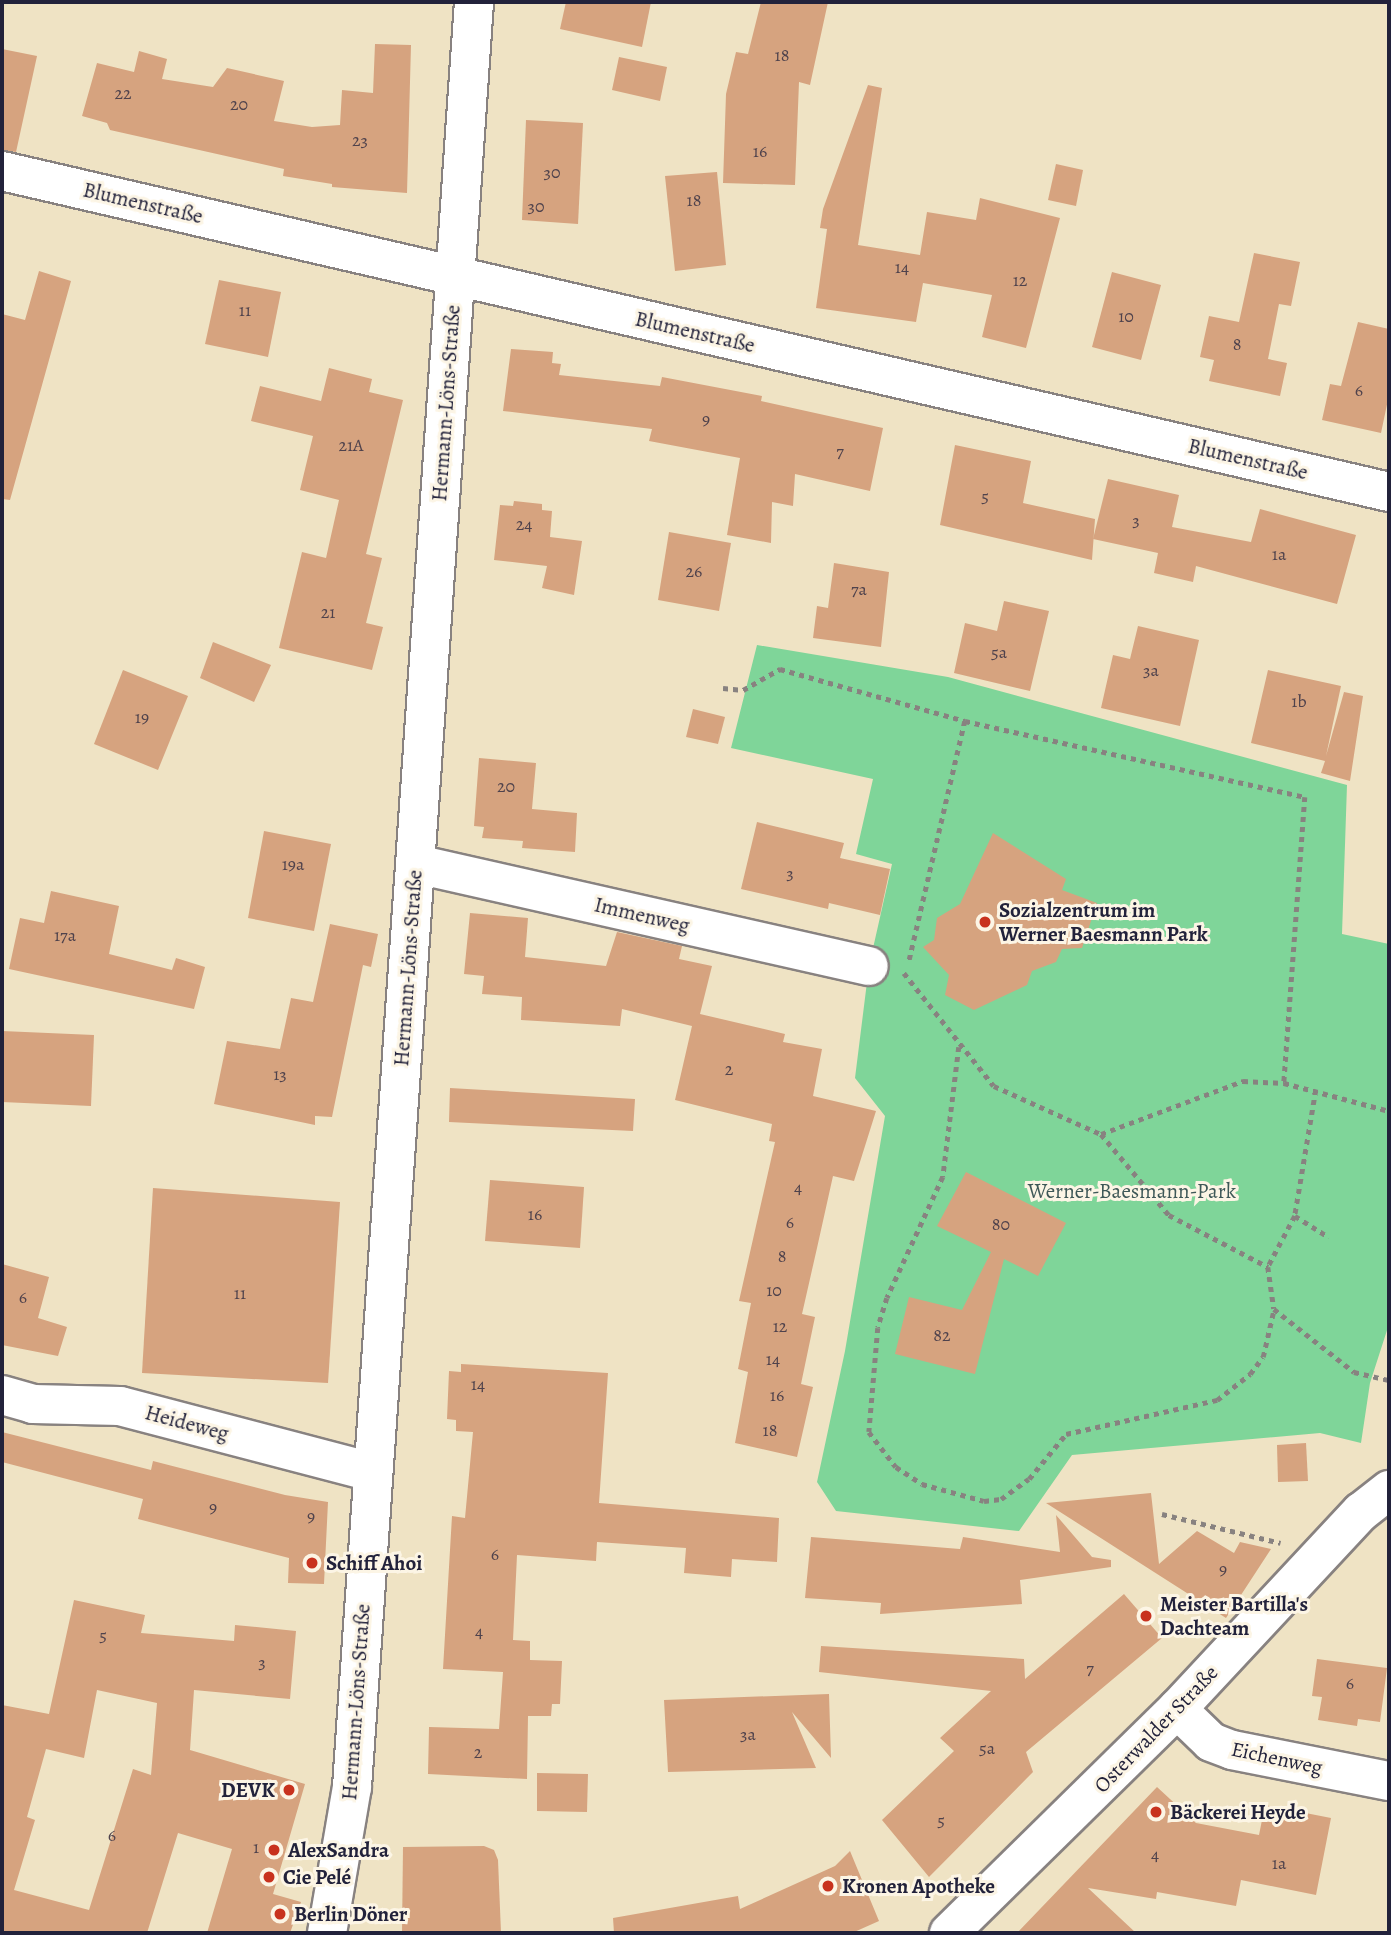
<!DOCTYPE html>
<html>
<head>
<meta charset="utf-8">
<style>
  body { margin:0 }
  #map { position:relative; width:1391px; height:1935px; overflow:hidden; background:#efe3c4; font-family:Alegreya,serif }
  div>[style] { position:absolute }
  .green>* { inset:0; background:#7fd599 }
  .building>* { inset:0; background:#d6a37f }
  .path>* { height:4.5px; margin-top:-2.25px; transform-origin:0; background:repeating-linear-gradient(90deg,#888280 0 5px,transparent 0 10px) }
  .roads { filter:drop-shadow(2px 0 #888280) drop-shadow(-2px 0 #888280) drop-shadow(0 2px #888280) drop-shadow(0 -2px #888280) }
  .minor>* { height:38px; margin:-19px; padding:0 19px; transform-origin:19px; border-radius:19px; background:#fff }
  .tertiary>* { height:38px; margin:-19px; padding:0 19px; transform-origin:19px; border-radius:19px; background:#fff }
  .dots>* { width:19px; height:19px; translate:-50% -50%; box-sizing:border-box; border:4px solid #fcf5e5; border-radius:50% }
  span { translate:-50% -50%; white-space:nowrap; text-align:center; line-height:1.15; -webkit-text-stroke:6px #fcf5e5; paint-order:stroke }
  .number-label { font-size:18px; color:#4f424c }
  .number-label span { -webkit-text-stroke-width:0 }
  .street-label { font-size:21px; color:#22223b }
  .poi-label { font-size:21px; color:#22223b; font-weight:700 }
  .left { translate:0 -50%; text-align:left }
  .right { translate:-100% -50%; text-align:right }
  .park-label { font-size:21px; color:#3e5857 }
  .frame { position:absolute; inset:0; border:4px solid #22223b; pointer-events:none }
</style>
</head>
<body>
<div id="map">
  <div class="green">
    <div style="clip-path:polygon(757px 645px,948px 677px,1347px 785px,1342px 934px,1389px 944px,1389px 1324px,1370px 1383px,1361px 1443px,1320px 1433px,1072px 1455px,1019px 1531px,836px 1511px,817px 1482px,845px 1351px,885px 1116px,855px 1078px,869px 966px,892px 864px,856px 854px,873px 779px,731px 748px)"></div>
  </div>
  <div class="building">
    <div style="clip-path:polygon(566px 2px,651px 2px,642px 47px,560px 29px)"></div>
    <div style="clip-path:polygon(761px 2px,828px 2px,810px 85px,799px 82px,795px 185px,723px 183px,726px 94px,736px 52px,748px 54px)"></div>
    <div style="clip-path:polygon(375px 44px,411px 45px,407px 193px,332px 187px,332px 184px,283px 176px,284px 169px,110px 130px,107px 123px,82px 116px,97px 63px,134px 72px,139px 51px,167px 59px,162px 79px,213px 87px,227px 68px,284px 81px,274px 121px,312px 127px,340px 125px,342px 90px,373px 93px)"></div>
    <div style="clip-path:polygon(2px 49px,37px 56px,16px 152px,2px 150px)"></div>
    <div style="clip-path:polygon(619px 57px,667px 67px,660px 101px,612px 90px)"></div>
    <div style="clip-path:polygon(868px 85px,882px 88px,858px 245px,920px 255px,927px 212px,976px 220px,980px 198px,1060px 218px,1026px 348px,982px 337px,992px 295px,923px 283px,916px 322px,816px 308px,827px 229px,820px 228px,823px 209px)"></div>
    <div style="clip-path:polygon(526px 120px,583px 123px,578px 224px,522px 220px)"></div>
    <div style="clip-path:polygon(1056px 164px,1083px 170px,1076px 206px,1048px 200px)"></div>
    <div style="clip-path:polygon(717px 172px,726px 265px,675px 271px,665px 176px)"></div>
    <div style="clip-path:polygon(1254px 253px,1300px 262px,1291px 306px,1279px 304px,1268px 359px,1287px 363px,1280px 396px,1209px 381px,1214px 360px,1200px 357px,1209px 316px,1239px 322px)"></div>
    <div style="clip-path:polygon(39px 271px,71px 281px,10px 500px,2px 499px,2px 314px,25px 320px)"></div>
    <div style="clip-path:polygon(1112px 272px,1161px 285px,1141px 360px,1092px 347px)"></div>
    <div style="clip-path:polygon(219px 280px,281px 292px,268px 357px,205px 344px)"></div>
    <div style="clip-path:polygon(1358px 322px,1389px 329px,1389px 395px,1381px 433px,1322px 420px,1330px 384px,1341px 386px)"></div>
    <div style="clip-path:polygon(511px 349px,553px 352px,552px 363px,561px 364px,559px 375px,660px 386px,662px 377px,762px 396px,761px 401px,883px 428px,870px 491px,795px 474px,793px 506px,772px 502px,771px 543px,727px 535px,740px 458px,649px 441px,652px 429px,503px 411px)"></div>
    <div style="clip-path:polygon(329px 368px,372px 379px,369px 392px,403px 400px,366px 554px,382px 558px,366px 623px,383px 627px,372px 670px,279px 648px,302px 552px,326px 558px,339px 500px,300px 490px,313px 436px,251px 421px,260px 386px,321px 401px)"></div>
    <div style="clip-path:polygon(955px 445px,1031px 461px,1023px 503px,1095px 519px,1092px 560px,940px 525px)"></div>
    <div style="clip-path:polygon(1108px 479px,1179px 495px,1172px 527px,1251px 542px,1260px 509px,1356px 535px,1337px 604px,1196px 566px,1193px 582px,1154px 573px,1158px 553px,1093px 539px)"></div>
    <div style="clip-path:polygon(514px 501px,542px 504px,542px 510px,552px 511px,550px 537px,582px 541px,574px 595px,542px 588px,547px 566px,494px 560px,500px 505px,513px 506px)"></div>
    <div style="clip-path:polygon(669px 532px,731px 543px,719px 611px,658px 600px)"></div>
    <div style="clip-path:polygon(834px 563px,889px 572px,881px 647px,813px 638px,817px 606px,828px 608px)"></div>
    <div style="clip-path:polygon(1004px 601px,1049px 611px,1030px 691px,954px 673px,965px 623px,997px 631px)"></div>
    <div style="clip-path:polygon(1138px 626px,1199px 640px,1180px 726px,1101px 708px,1113px 655px,1130px 659px)"></div>
    <div style="clip-path:polygon(213px 642px,271px 665px,254px 702px,200px 678px)"></div>
    <div style="clip-path:polygon(123px 670px,188px 696px,158px 770px,94px 744px)"></div>
    <div style="clip-path:polygon(1268px 670px,1341px 686px,1326px 756px,1344px 692px,1363px 696px,1350px 781px,1321px 773px,1325px 761px,1251px 743px)"></div>
    <div style="clip-path:polygon(693px 709px,725px 717px,718px 744px,686px 737px)"></div>
    <div style="clip-path:polygon(479px 758px,536px 763px,532px 809px,577px 813px,575px 852px,522px 848px,523px 841px,482px 838px,484px 827px,474px 826px)"></div>
    <div style="clip-path:polygon(757px 822px,844px 843px,840px 858px,890px 869px,880px 915px,829px 903px,828px 909px,741px 889px)"></div>
    <div style="clip-path:polygon(264px 831px,331px 844px,314px 931px,248px 918px)"></div>
    <div style="clip-path:polygon(993px 833px,1066px 879px,1062px 890px,1097px 903px,1082px 948px,1062px 949px,1056px 962px,1032px 971px,1027px 985px,974px 1010px,945px 995px,949px 975px,923px 947px,934px 940px,937px 918px,960px 904px)"></div>
    <div style="clip-path:polygon(51px 891px,119px 906px,109px 954px,172px 970px,176px 958px,205px 967px,194px 1009px,9px 969px,20px 918px,44px 923px)"></div>
    <div style="clip-path:polygon(470px 913px,528px 918px,525px 957px,606px 966px,617px 932px,682px 946px,679px 959px,712px 966px,700px 1014px,785px 1034px,783px 1042px,822px 1049px,813px 1096px,876px 1111px,854px 1181px,833px 1176px,817px 1248px,802px 1314px,815px 1317px,801px 1384px,813px 1387px,797px 1457px,735px 1443px,748px 1372px,738px 1369px,751px 1303px,739px 1301px,775px 1142px,769px 1141px,772px 1124px,675px 1100px,692px 1026px,622px 1009px,620px 1026px,521px 1020px,522px 997px,482px 994px,484px 976px,464px 974px)"></div>
    <div style="clip-path:polygon(330px 924px,378px 934px,371px 967px,363px 965px,332px 1117px,315px 1116px,315px 1125px,214px 1104px,227px 1041px,280px 1049px,291px 998px,313px 1002px)"></div>
    <div style="clip-path:polygon(2px 1031px,94px 1035px,91px 1106px,2px 1102px)"></div>
    <div style="clip-path:polygon(450px 1088px,635px 1099px,633px 1131px,449px 1122px)"></div>
    <div style="clip-path:polygon(966px 1172px,1066px 1223px,1038px 1276px,1004px 1259px,975px 1374px,895px 1354px,909px 1297px,962px 1310px,991px 1252px,937px 1226px)"></div>
    <div style="clip-path:polygon(490px 1180px,584px 1187px,580px 1248px,485px 1241px)"></div>
    <div style="clip-path:polygon(153px 1188px,340px 1202px,328px 1383px,142px 1373px)"></div>
    <div style="clip-path:polygon(2px 1264px,49px 1277px,38px 1318px,67px 1327px,58px 1356px,2px 1345px)"></div>
    <div style="clip-path:polygon(461px 1364px,608px 1373px,599px 1503px,779px 1518px,777px 1562px,732px 1559px,731px 1577px,684px 1573px,686px 1548px,597px 1542px,596px 1561px,517px 1555px,513px 1640px,530px 1641px,530px 1660px,562px 1661px,560px 1704px,552px 1704px,551px 1716px,528px 1716px,527px 1779px,428px 1774px,429px 1727px,499px 1729px,503px 1672px,443px 1669px,452px 1516px,465px 1518px,473px 1432px,456px 1431px,456px 1420px,447px 1419px,449px 1371px,461px 1372px)"></div>
    <div style="clip-path:polygon(2px 1432px,151px 1470px,153px 1461px,285px 1495px,328px 1502px,324px 1584px,288px 1583px,289px 1558px,138px 1519px,143px 1499px,2px 1462px)"></div>
    <div style="clip-path:polygon(1306px 1443px,1308px 1481px,1278px 1482px,1277px 1445px)"></div>
    <div style="clip-path:polygon(1151px 1493px,1159px 1564px,1197px 1531px,1234px 1553px,1240px 1542px,1271px 1549px,1226px 1618px,1046px 1503px)"></div>
    <div style="clip-path:polygon(1056px 1515px,1092px 1557px,1111px 1560px,1111px 1567px,1020px 1580px,1022px 1604px,880px 1614px,881px 1603px,805px 1598px,811px 1537px,960px 1549px,963px 1537px,1060px 1552px)"></div>
    <div style="clip-path:polygon(1124px 1594px,1162px 1638px,1026px 1752px,1033px 1772px,929px 1877px,882px 1820px,954px 1751px,940px 1738px,991px 1691px,819px 1672px,821px 1646px,1024px 1659px,1025px 1679px)"></div>
    <div style="clip-path:polygon(evenodd,74px 1600px,145px 1615px,141px 1633px,234px 1641px,235px 1625px,296px 1631px,290px 1699px,194px 1690px,190px 1750px,305px 1784px,273px 1894px,301px 1902px,290px 1933px,207px 1933px,232px 1849px,178px 1833px,147px 1933px,2px 1933px,2px 1705px,49px 1714px,74px 1600px,97px 1690px,157px 1703px,151px 1775px,133px 1769px,89px 1910px,14px 1890px,35px 1820px,27px 1817px,46px 1749px,84px 1758px,97px 1690px)"></div>
    <div style="clip-path:polygon(1317px 1659px,1387px 1668px,1380px 1722px,1358px 1719px,1357px 1726px,1318px 1720px,1322px 1697px,1312px 1696px)"></div>
    <div style="clip-path:polygon(829px 1694px,831px 1758px,792px 1712px,816px 1768px,668px 1772px,664px 1700px)"></div>
    <div style="clip-path:polygon(537px 1773px,588px 1774px,587px 1812px,537px 1811px)"></div>
    <div style="clip-path:polygon(1157px 1787px,1196px 1823px,1259px 1835px,1265px 1805px,1331px 1818px,1316px 1895px,1241px 1880px,1236px 1906px,1157px 1892px,1156px 1899px,1088px 1888px,1136px 1933px,1017px 1933px)"></div>
    <div style="clip-path:polygon(484px 1846px,494px 1850px,498px 1860px,501px 1933px,402px 1933px,403px 1847px)"></div>
    <div style="clip-path:polygon(850px 1851px,879px 1921px,852px 1933px,614px 1933px,613px 1918px,738px 1896px,740px 1909px,835px 1866px)"></div>
  </div>
  <div class="path">
    <div style="left:723px;top:688px;width:20px;rotate:6deg"></div>
    <div style="left:743px;top:690px;width:43px;rotate:-29.6deg"></div>
    <div style="left:780px;top:669px;width:192px;rotate:15.7deg"></div>
    <div style="left:965px;top:721px;width:247px;rotate:103.1deg"></div>
    <div style="left:965px;top:721px;width:348px;rotate:12.6deg"></div>
    <div style="left:1305px;top:797px;width:287px;rotate:94.2deg"></div>
    <div style="left:904px;top:973px;width:144px;rotate:51.5deg"></div>
    <div style="left:994px;top:1086px;width:117px;rotate:24.2deg"></div>
    <div style="left:1101px;top:1134px;width:152px;rotate:-20.5deg"></div>
    <div style="left:1243px;top:1081px;width:41px;rotate:2.8deg"></div>
    <div style="left:1284px;top:1083px;width:109px;rotate:14.9deg"></div>
    <div style="left:959px;top:1047px;width:131px;rotate:97deg"></div>
    <div style="left:943px;top:1177px;width:133px;rotate:114.8deg"></div>
    <div style="left:887px;top:1298px;width:31px;rotate:107deg"></div>
    <div style="left:878px;top:1328px;width:104px;rotate:94.9deg"></div>
    <div style="left:869px;top:1432px;width:44px;rotate:52.4deg"></div>
    <div style="left:896px;top:1467px;width:31px;rotate:33deg"></div>
    <div style="left:922px;top:1484px;width:64px;rotate:15.3deg"></div>
    <div style="left:984px;top:1501px;width:17px;rotate:-7deg"></div>
    <div style="left:1001px;top:1499px;width:34px;rotate:-36deg"></div>
    <div style="left:1029px;top:1479px;width:58px;rotate:-50.6deg"></div>
    <div style="left:1066px;top:1434px;width:155px;rotate:-12.7deg"></div>
    <div style="left:1217px;top:1400px;width:42px;rotate:-38.2deg"></div>
    <div style="left:1250px;top:1374px;width:21px;rotate:-53deg"></div>
    <div style="left:1263px;top:1357px;width:49px;rotate:-77.1deg"></div>
    <div style="left:1316px;top:1090px;width:128px;rotate:99.5deg"></div>
    <div style="left:1295px;top:1216px;width:58px;rotate:117.9deg"></div>
    <div style="left:1268px;top:1267px;width:42px;rotate:81.9deg"></div>
    <div style="left:1274px;top:1309px;width:102px;rotate:38.2deg"></div>
    <div style="left:1354px;top:1372px;width:36px;rotate:13deg"></div>
    <div style="left:1101px;top:1134px;width:106px;rotate:50deg"></div>
    <div style="left:1169px;top:1215px;width:112px;rotate:27.7deg"></div>
    <div style="left:1295px;top:1216px;width:40px;rotate:32deg"></div>
    <div style="left:1162px;top:1514px;width:122px;rotate:13.7deg"></div>
  </div>
  <div class="roads">
    <div class="minor">
      <div style="left:2px;top:171px;width:1424px;rotate:13.03deg"></div>
      <div style="left:416px;top:864px;width:464px;rotate:12.7deg"></div>
      <div style="left:2px;top:1395px;width:32px;rotate:16deg"></div>
      <div style="left:33px;top:1404px;width:87px;rotate:1.3deg"></div>
      <div style="left:120px;top:1406px;width:260px;rotate:14.7deg"></div>
      <div style="left:1177px;top:1709px;width:47px;rotate:44.1deg"></div>
      <div style="left:1211px;top:1742px;width:22px;rotate:21deg"></div>
      <div style="left:1232px;top:1750px;width:160px;rotate:11.2deg"></div>
      <div style="left:327px;top:1933px;width:148px;rotate:-80.3deg"></div>
      <div style="left:352px;top:1787px;width:1789px;rotate:-86.09deg"></div>
    </div>
    <div class="tertiary">
      <div style="left:949px;top:1933px;width:320px;rotate:-44.5deg"></div>
      <div style="left:1177px;top:1709px;width:270px;rotate:-47deg"></div>
      <div style="left:1361px;top:1512px;width:36px;rotate:-38deg"></div>
    </div>
  </div>
  <div class="dots">
    <div style="left:985px;top:922px;background:#c8321e"></div>
    <div style="left:312px;top:1563px;background:#c8321e"></div>
    <div style="left:1146px;top:1616px;background:#c8321e"></div>
    <div style="left:289px;top:1790px;background:#c8321e"></div>
    <div style="left:1156px;top:1812px;background:#c8321e"></div>
    <div style="left:274px;top:1850px;background:#c8321e"></div>
    <div style="left:269px;top:1877px;background:#c8321e"></div>
    <div style="left:828px;top:1886px;background:#c8321e"></div>
    <div style="left:280px;top:1914px;background:#c8321e"></div>
  </div>
  <div class="number-label">
    <span style="left:782px;top:55px">18</span>
    <span style="left:123px;top:93px">22</span>
    <span style="left:239px;top:104px">20</span>
    <span style="left:360px;top:140px">23</span>
    <span style="left:760px;top:151px">16</span>
    <span style="left:552px;top:172px">30</span>
    <span style="left:694px;top:200px">18</span>
    <span style="left:536px;top:206px">30</span>
    <span style="left:902px;top:267px">14</span>
    <span style="left:1020px;top:280px">12</span>
    <span style="left:245px;top:310px">11</span>
    <span style="left:1126px;top:316px">10</span>
    <span style="left:1237px;top:344px">8</span>
    <span style="left:1359px;top:390px">6</span>
    <span style="left:706px;top:419px">9</span>
    <span style="left:351px;top:445px">21A</span>
    <span style="left:840px;top:451px">7</span>
    <span style="left:985px;top:496px">5</span>
    <span style="left:1136px;top:520px">3</span>
    <span style="left:524px;top:524px">24</span>
    <span style="left:1279px;top:554px">1a</span>
    <span style="left:694px;top:571px">26</span>
    <span style="left:859px;top:589px">7a</span>
    <span style="left:328px;top:612px">21</span>
    <span style="left:999px;top:652px">5a</span>
    <span style="left:1151px;top:670px">3a</span>
    <span style="left:1299px;top:701px">1b</span>
    <span style="left:142px;top:717px">19</span>
    <span style="left:506px;top:786px">20</span>
    <span style="left:293px;top:864px">19a</span>
    <span style="left:790px;top:873px">3</span>
    <span style="left:65px;top:935px">17a</span>
    <span style="left:729px;top:1069px">2</span>
    <span style="left:280px;top:1074px">13</span>
    <span style="left:798px;top:1187px">4</span>
    <span style="left:535px;top:1214px">16</span>
    <span style="left:790px;top:1222px">6</span>
    <span style="left:1001px;top:1224px">80</span>
    <span style="left:782px;top:1256px">8</span>
    <span style="left:774px;top:1290px">10</span>
    <span style="left:240px;top:1293px">11</span>
    <span style="left:23px;top:1297px">6</span>
    <span style="left:780px;top:1326px">12</span>
    <span style="left:942px;top:1335px">82</span>
    <span style="left:773px;top:1359px">14</span>
    <span style="left:478px;top:1384px">14</span>
    <span style="left:777px;top:1395px">16</span>
    <span style="left:770px;top:1430px">18</span>
    <span style="left:213px;top:1507px">9</span>
    <span style="left:311px;top:1516px">9</span>
    <span style="left:495px;top:1554px">6</span>
    <span style="left:1223px;top:1569px">9</span>
    <span style="left:479px;top:1631px">4</span>
    <span style="left:103px;top:1635px">5</span>
    <span style="left:262px;top:1662px">3</span>
    <span style="left:1090px;top:1668px">7</span>
    <span style="left:1350px;top:1683px">6</span>
    <span style="left:748px;top:1734px">3a</span>
    <span style="left:987px;top:1748px">5a</span>
    <span style="left:478px;top:1752px">2</span>
    <span style="left:941px;top:1820px">5</span>
    <span style="left:112px;top:1835px">6</span>
    <span style="left:256px;top:1847px">1</span>
    <span style="left:1155px;top:1854px">4</span>
    <span style="left:1279px;top:1863px">1a</span>
  </div>
  <div class="street-label">
    <span style="left:143px;top:203px;rotate:13deg">Blumenstraße</span>
    <span style="left:695px;top:332px;rotate:13deg">Blumenstraße</span>
    <span style="left:446px;top:403px;rotate:-86deg">Hermann-Löns-Straße</span>
    <span style="left:1248px;top:459px;rotate:13deg">Blumenstraße</span>
    <span style="left:642px;top:915px;rotate:13deg">Immenweg</span>
    <span style="left:408px;top:968px;rotate:-86deg">Hermann-Löns-Straße</span>
    <span style="left:187px;top:1423px;rotate:15deg">Heideweg</span>
    <span style="left:356px;top:1702px;rotate:-86deg">Hermann-Löns-Straße</span>
    <span style="left:1156px;top:1729px;rotate:-46deg">Osterwalder Straße</span>
    <span style="left:1277px;top:1758px;rotate:12deg">Eichenweg</span>
  </div>
  <div class="poi-label">
    <span class="left" style="left:999px;top:922px">Sozialzentrum im<br>Werner Baesmann Park</span>
    <span class="left" style="left:326px;top:1563px">Schiff Ahoi</span>
    <span class="left" style="left:1160px;top:1616px">Meister Bartilla's<br>Dachteam</span>
    <span class="right" style="left:275px;top:1790px">DEVK</span>
    <span class="left" style="left:1170px;top:1812px">Bäckerei Heyde</span>
    <span class="left" style="left:288px;top:1850px">AlexSandra</span>
    <span class="left" style="left:283px;top:1877px">Cie Pelé</span>
    <span class="left" style="left:842px;top:1886px">Kronen Apotheke</span>
    <span class="left" style="left:294px;top:1914px">Berlin Döner</span>
  </div>
  <div class="park-label">
    <span style="left:1132px;top:1191px">Werner-Baesmann-Park</span>
  </div>
  <div class="frame"></div>
</div>
</body>
</html>
